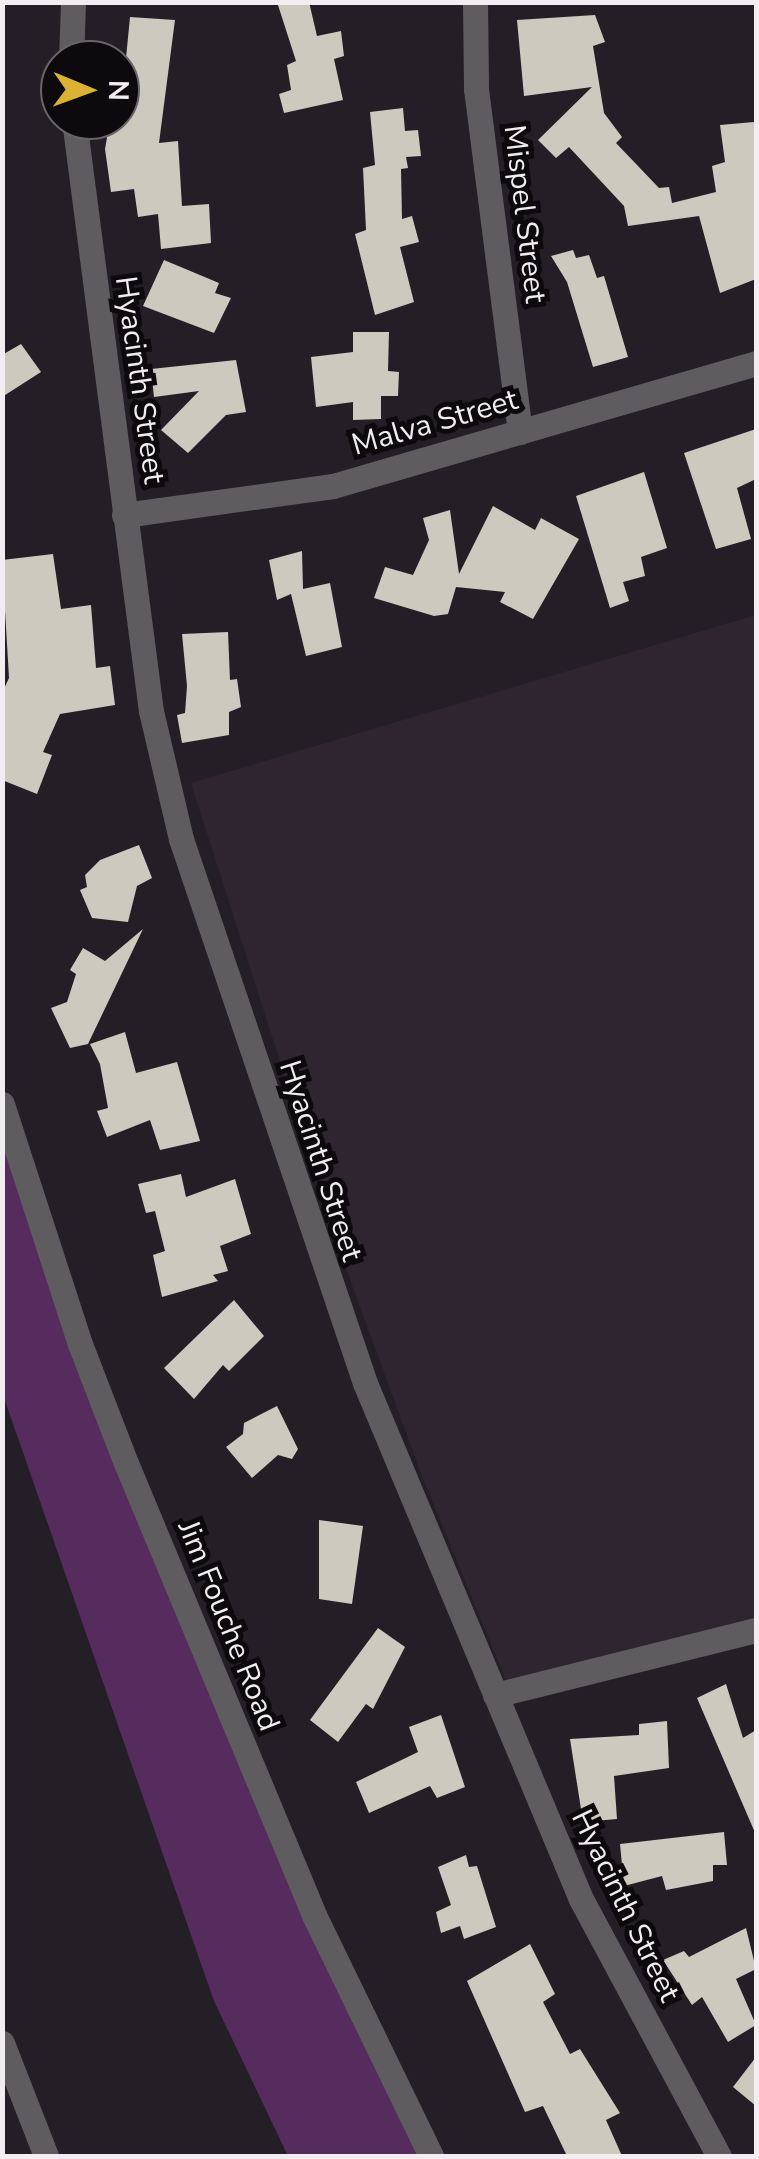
<!DOCTYPE html>
<html>
<head>
<meta charset="utf-8">
<style>
  body { margin:0 }
  #map { position:relative; width:759px; height:2159px; overflow:hidden; background:#241f26; font-family:"Nunito Sans",sans-serif }
  div>[style] { position:absolute }
  .built>* { inset:0; background:#2f2531 }
  .green>* { inset:0; background:#562c5f }
  .building>* { inset:0; background:#ccc9be }
  .minor>* { height:25px; margin:-12.5px; padding:0 12.5px; transform-origin:12.5px; border-radius:12.5px; background:#5e5c5f }
  span { translate:-50% -50%; white-space:nowrap; text-align:center; line-height:1.15; -webkit-text-stroke:10px #0c0a0d; paint-order:stroke }
  .street-label { font-size:30px; color:#f1edf1 }
  .frame { position:absolute; inset:0; border:5px solid #f1edf1; pointer-events:none }
  .north { position:absolute; left:40px; top:40px; width:100px; height:100px; box-sizing:border-box; background:#0c0a0d; border:2px solid #686568; border-radius:50%; rotate:91deg; font-size:28px; font-weight:700; line-height:40px; text-align:center; color:#f1edf1 }
  .north::after { content:''; display:block; margin:auto; width:35px; height:45px; background:#dbb233; clip-path:polygon(50% 0,100% 100%,50% 72%,0 100%) }
</style>
</head>
<body>
<div id="map">
  <div class="built">
    <div style="clip-path:polygon(756px 615px,756px 1634px,533px 1700px,505px 1678px,422px 1476px,348px 1274px,191px 783px)"></div>
  </div>
  <div class="green">
    <div style="clip-path:polygon(2px 1119px,41px 1237px,428px 2156px,288px 2156px,214px 2001px,3px 1395px)"></div>
  </div>
  <div class="building">
    <div style="clip-path:polygon(277px 2px,309px 2px,317px 36px,341px 31px,344px 56px,334px 59px,343px 100px,284px 113px,279px 94px,291px 90px,287px 65px,296px 61px)"></div>
    <div style="clip-path:polygon(595px 15px,605px 42px,593px 46px,604px 113px,622px 137px,616px 143px,659px 188px,669px 187px,672px 203px,716px 192px,712px 166px,725px 162px,720px 125px,754px 122px,756px 279px,720px 293px,699px 216px,628px 226px,624px 206px,569px 147px,556px 158px,538px 140px,592px 87px,524px 96px,517px 20px)"></div>
    <div style="clip-path:polygon(130px 17px,175px 20px,159px 143px,178px 141px,182px 206px,209px 204px,211px 243px,161px 249px,158px 214px,138px 217px,134px 189px,111px 192px,105px 149px,110px 120px,120px 120px)"></div>
    <div style="clip-path:polygon(403px 108px,405px 131px,418px 130px,421px 156px,406px 157px,408px 168px,401px 169px,402px 219px,412px 216px,419px 242px,400px 247px,414px 302px,375px 315px,355px 234px,366px 230px,363px 168px,375px 165px,370px 112px)"></div>
    <div style="clip-path:polygon(573px 250px,576px 258px,589px 255px,597px 278px,604px 276px,628px 357px,593px 367px,567px 282px,551px 256px)"></div>
    <div style="clip-path:polygon(164px 260px,219px 283px,215px 293px,231px 298px,214px 333px,143px 306px)"></div>
    <div style="clip-path:polygon(353px 332px,389px 332px,388px 371px,399px 372px,398px 396px,381px 396px,381px 419px,353px 420px,353px 402px,316px 407px,311px 357px,353px 352px)"></div>
    <div style="clip-path:polygon(21px 344px,41px 372px,2px 397px,2px 355px)"></div>
    <div style="clip-path:polygon(236px 360px,246px 412px,226px 415px,188px 453px,161px 430px,199px 391px,154px 397px,151px 369px)"></div>
    <div style="clip-path:polygon(756px 429px,756px 479px,737px 488px,751px 539px,716px 549px,684px 453px)"></div>
    <div style="clip-path:polygon(644px 472px,667px 548px,641px 557px,645px 576px,623px 582px,629px 601px,610px 608px,576px 496px)"></div>
    <div style="clip-path:polygon(493px 506px,535px 530px,541px 518px,579px 539px,533px 619px,500px 602px,505px 592px,456px 587px,448px 614px,434px 616px,374px 598px,385px 567px,413px 575px,429px 540px,423px 518px,450px 510px,459px 574px)"></div>
    <div style="clip-path:polygon(302px 551px,303px 589px,330px 583px,342px 647px,306px 656px,291px 594px,277px 600px,269px 560px)"></div>
    <div style="clip-path:polygon(53px 554px,61px 609px,91px 605px,96px 668px,110px 666px,115px 705px,60px 714px,43px 752px,52px 755px,37px 794px,2px 780px,2px 693px,9px 678px,2px 560px)"></div>
    <div style="clip-path:polygon(228px 632px,230px 680px,237px 679px,241px 707px,229px 712px,229px 735px,182px 743px,177px 715px,185px 713px,187px 686px,182px 634px)"></div>
    <div style="clip-path:polygon(139px 845px,152px 878px,137px 886px,128px 922px,92px 918px,80px 890px,87px 887px,85px 875px,100px 860px)"></div>
    <div style="clip-path:polygon(143px 929px,88px 1044px,70px 1048px,51px 1008px,67px 1002px,76px 974px,70px 970px,83px 948px,105px 961px)"></div>
    <div style="clip-path:polygon(125px 1032px,136px 1073px,177px 1062px,200px 1141px,160px 1150px,150px 1120px,107px 1137px,97px 1111px,108px 1108px,100px 1064px,90px 1044px)"></div>
    <div style="clip-path:polygon(181px 1174px,186px 1197px,235px 1179px,251px 1234px,220px 1246px,228px 1271px,213px 1275px,218px 1281px,162px 1297px,153px 1255px,165px 1251px,155px 1211px,146px 1213px,138px 1184px)"></div>
    <div style="clip-path:polygon(234px 1300px,264px 1336px,229px 1371px,223px 1365px,194px 1399px,164px 1368px)"></div>
    <div style="clip-path:polygon(277px 1406px,298px 1449px,292px 1459px,278px 1455px,252px 1478px,226px 1447px,243px 1434px,244px 1423px)"></div>
    <div style="clip-path:polygon(319px 1520px,363px 1526px,352px 1604px,319px 1599px)"></div>
    <div style="clip-path:polygon(378px 1628px,405px 1647px,373px 1709px,366px 1704px,338px 1742px,310px 1720px)"></div>
    <div style="clip-path:polygon(726px 1684px,743px 1738px,756px 1730px,756px 1835px,697px 1698px)"></div>
    <div style="clip-path:polygon(441px 1715px,465px 1787px,437px 1798px,430px 1786px,369px 1813px,356px 1782px,418px 1752px,409px 1727px)"></div>
    <div style="clip-path:polygon(667px 1721px,669px 1768px,614px 1776px,617px 1819px,583px 1822px,570px 1739px,639px 1735px,639px 1724px)"></div>
    <div style="clip-path:polygon(724px 1832px,727px 1865px,713px 1865px,713px 1881px,666px 1890px,662px 1876px,624px 1886px,620px 1844px)"></div>
    <div style="clip-path:polygon(466px 1855px,469px 1867px,477px 1866px,496px 1927px,464px 1939px,460px 1926px,441px 1933px,436px 1912px,451px 1905px,438px 1867px)"></div>
    <div style="clip-path:polygon(746px 1928px,756px 1969px,736px 1979px,756px 2025px,728px 2042px,702px 1997px,692px 2005px,663px 1960px,684px 1951px,689px 1957px)"></div>
    <div style="clip-path:polygon(530px 1944px,555px 1994px,543px 2002px,570px 2054px,580px 2049px,620px 2113px,606px 2120px,622px 2156px,567px 2156px,543px 2106px,525px 2112px,467px 1981px)"></div>
    <div style="clip-path:polygon(756px 2057px,756px 2106px,733px 2087px)"></div>
  </div>
  <div class="minor">
    <div style="left:475px;top:2px;width:87px;rotate:89.3deg"></div>
    <div style="left:476px;top:89px;width:346px;rotate:82.7deg"></div>
    <div style="left:71px;top:60px;width:58px;rotate:-88deg"></div>
    <div style="left:74px;top:120px;width:596px;rotate:82.58deg"></div>
    <div style="left:151px;top:711px;width:131px;rotate:76.8deg"></div>
    <div style="left:181px;top:839px;width:574px;rotate:71.31deg"></div>
    <div style="left:365px;top:1383px;width:559px;rotate:67.29deg"></div>
    <div style="left:581px;top:1899px;width:292px;rotate:61.8deg"></div>
    <div style="left:124px;top:515px;width:211px;rotate:-7.9deg"></div>
    <div style="left:333px;top:486px;width:441px;rotate:-16.2deg"></div>
    <div style="left:2px;top:1104px;width:252px;rotate:72deg"></div>
    <div style="left:80px;top:1344px;width:128px;rotate:68.9deg"></div>
    <div style="left:126px;top:1463px;width:490px;rotate:67.4deg"></div>
    <div style="left:314px;top:1915px;width:268px;rotate:64.1deg"></div>
    <div style="left:495px;top:1695px;width:269px;rotate:-14deg"></div>
    <div style="left:2px;top:2043px;width:121px;rotate:68.7deg"></div>
  </div>
  <div class="street-label">
    <span style="left:524px;top:214px;rotate:83deg">Mispel Street</span>
    <span style="left:139px;top:380px;rotate:82deg">Hyacinth Street</span>
    <span style="left:435px;top:423px;rotate:-16deg">Malva Street</span>
    <span style="left:320px;top:1161px;rotate:72deg">Hyacinth Street</span>
    <span style="left:228px;top:1626px;rotate:68deg">Jim Fouche Road</span>
    <span style="left:625px;top:1906px;rotate:64deg">Hyacinth Street</span>
  </div>
  <div class="frame"></div>
  <div class="north">N</div>
</div>
</body>
</html>
